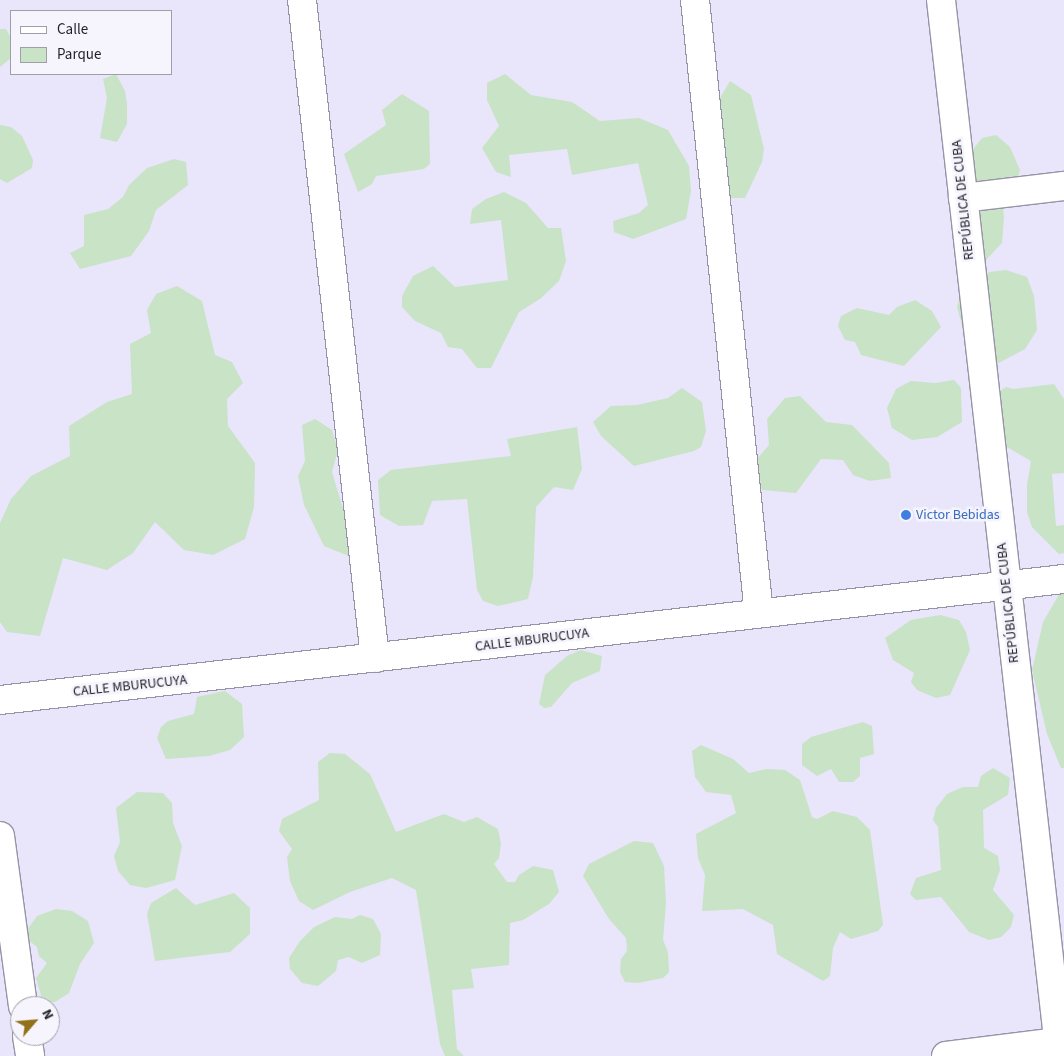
<!DOCTYPE html>
<html>
<head>
<meta charset="utf-8">
<style>
  body { margin:0 }
  #map { position:relative; width:1064px; height:1056px; overflow:hidden; background:#e9e5fa; font-family:"Source Sans 3",sans-serif }
  div>[style] { position:absolute }
  .green>* { inset:0; background:#c9e3c7 }
  .roads { filter:drop-shadow(1px 0 #9793a7) drop-shadow(-1px 0 #9793a7) drop-shadow(0 1px #9793a7) drop-shadow(0 -1px #9793a7) }
  .minor>* { height:28px; margin:-14px; padding:0 14px; transform-origin:14px; border-radius:14px; background:#fff }
  .major>* { height:28px; margin:-14px; padding:0 14px; transform-origin:14px; border-radius:14px; background:#fff }
  .dots>* { width:14px; height:14px; translate:-50% -50%; box-sizing:border-box; border:2px solid #f6f4fd; border-radius:50% }
  span { translate:-50% -50%; white-space:nowrap; text-align:center; line-height:1.15; -webkit-text-stroke:5px #f6f4fd; paint-order:stroke }
  .street-label { font-size:14px; color:#201f26 }
  .shop-label { font-size:14px; color:#366cbe }
  .left { translate:0 -50%; text-align:left }
  .legend { position:absolute; left:10px; top:10px; width:162px; height:65px; box-sizing:border-box; background:#f6f4fd; border:1px solid #a09fa7; margin:0; padding:6px 9px; list-style:none; font-size:15px; color:#201f26 }
  .legend li { display:flex; align-items:center; gap:10px; height:25px }
  .legend b { width:25px; border:1px solid #a09fa7 }
  .north { position:absolute; left:10px; top:996px; width:50px; height:50px; box-sizing:border-box; background:#f6f4fd; border:1px solid #a09fa7; border-radius:50%; rotate:63deg; font-size:14px; font-weight:700; line-height:20px; text-align:center; color:#201f26 }
  .north::after { content:''; display:block; margin:auto; width:18px; height:22px; background:#927118; clip-path:polygon(50% 0,100% 100%,50% 72%,0 100%) }
</style>
</head>
<body>
<div id="map">
  <div class="green">
    <div style="clip-path:polygon(0 29px,6px 29px,11px 38px,11px 58px,0 67px)"></div>
    <div style="clip-path:polygon(116px 74px,125px 91px,127px 104px,127px 124px,117px 142px,100px 138px,107px 98px,103px 79px)"></div>
    <div style="clip-path:polygon(505px 74px,531px 95px,572px 102px,600px 121px,639px 118px,668px 130px,689px 166px,691px 191px,686px 219px,633px 239px,614px 232px,613px 221px,639px 213px,648px 205px,638px 163px,572px 175px,567px 149px,509px 155px,511px 177px,496px 172px,482px 148px,499px 126px,487px 100px,487px 83px)"></div>
    <div style="clip-path:polygon(730px 81px,751px 95px,764px 149px,762px 162px,745px 198px,722px 198px,717px 146px,723px 131px,717px 103px)"></div>
    <div style="clip-path:polygon(402px 94px,429px 111px,430px 164px,424px 169px,376px 176px,372px 184px,358px 192px,344px 154px,386px 125px,382px 110px)"></div>
    <div style="clip-path:polygon(0 125px,11px 127px,22px 136px,33px 160px,32px 168px,7px 183px,0 179px)"></div>
    <div style="clip-path:polygon(996px 135px,1010px 147px,1020px 170px,1016px 185px,1002px 200px,1004px 217px,1002px 243px,986px 260px,979px 262px,966px 158px,982px 138px)"></div>
    <div style="clip-path:polygon(174px 159px,186px 162px,188px 185px,156px 210px,149px 231px,131px 256px,80px 269px,70px 253px,84px 246px,84px 215px,108px 209px,123px 197px,129px 185px,147px 168px)"></div>
    <div style="clip-path:polygon(504px 192px,526px 203px,548px 228px,561px 228px,566px 261px,559px 281px,540px 299px,519px 312px,491px 368px,477px 368px,462px 349px,448px 347px,441px 333px,415px 321px,402px 307px,402px 296px,413px 276px,433px 266px,455px 287px,508px 280px,501px 220px,470px 224px,472px 209px,486px 199px)"></div>
    <div style="clip-path:polygon(1006px 270px,1027px 277px,1034px 296px,1037px 330px,1025px 349px,991px 367px,968px 348px,957px 307px,964px 283px,990px 272px)"></div>
    <div style="clip-path:polygon(177px 286px,202px 301px,215px 355px,232px 362px,243px 383px,227px 399px,228px 426px,255px 463px,254px 507px,245px 539px,213px 555px,184px 550px,155px 522px,133px 553px,107px 570px,63px 558px,40px 636px,7px 632px,0 622px,0 523px,11px 499px,31px 476px,70px 456px,69px 426px,107px 402px,132px 394px,130px 344px,151px 333px,147px 310px,156px 294px)"></div>
    <div style="clip-path:polygon(915px 300px,932px 311px,941px 327px,904px 366px,861px 355px,855px 342px,845px 340px,838px 326px,841px 316px,857px 308px,889px 315px,897px 307px)"></div>
    <div style="clip-path:polygon(954px 380px,961px 388px,962px 422px,937px 437px,912px 440px,892px 428px,887px 408px,896px 389px,911px 381px,935px 383px)"></div>
    <div style="clip-path:polygon(1054px 384px,1064px 399px,1064px 473px,1052px 474px,1056px 526px,1064px 525px,1064px 553px,1059px 554px,1032px 527px,1027px 512px,1027px 485px,1031px 461px,1002px 444px,996px 394px,1006px 387px,1013px 389px)"></div>
    <div style="clip-path:polygon(682px 388px,702px 402px,706px 431px,701px 447px,694px 451px,634px 466px,601px 436px,593px 422px,611px 406px,637px 405px,668px 398px)"></div>
    <div style="clip-path:polygon(800px 396px,826px 422px,852px 425px,889px 463px,891px 478px,870px 481px,853px 475px,843px 460px,821px 459px,796px 493px,762px 490px,756px 460px,769px 445px,767px 419px,785px 398px)"></div>
    <div style="clip-path:polygon(315px 419px,332px 430px,338px 450px,332px 472px,353px 542px,351px 557px,324px 546px,304px 505px,298px 476px,305px 461px,302px 425px)"></div>
    <div style="clip-path:polygon(577px 427px,582px 469px,573px 490px,554px 487px,536px 507px,533px 577px,528px 599px,498px 606px,483px 601px,477px 590px,467px 499px,432px 501px,423px 525px,399px 526px,380px 515px,378px 480px,391px 470px,511px 456px,507px 439px)"></div>
    <div style="clip-path:polygon(1064px 586px,1064px 768px,1061px 768px,1047px 734px,1032px 670px,1043px 622px)"></div>
    <div style="clip-path:polygon(940px 615px,959px 620px,966px 632px,970px 650px,950px 695px,936px 698px,917px 690px,911px 682px,914px 673px,893px 660px,885px 638px,911px 620px)"></div>
    <div style="clip-path:polygon(581px 650px,602px 656px,600px 671px,572px 683px,551px 707px,544px 708px,539px 704px,545px 675px,567px 656px)"></div>
    <div style="clip-path:polygon(225px 691px,242px 704px,244px 737px,230px 750px,209px 756px,166px 759px,157px 738px,161px 727px,168px 721px,194px 714px,197px 697px)"></div>
    <div style="clip-path:polygon(863px 722px,872px 726px,874px 754px,860px 758px,860px 776px,853px 782px,839px 782px,831px 769px,817px 776px,802px 765px,802px 744px,811px 737px)"></div>
    <div style="clip-path:polygon(701px 745px,733px 759px,749px 773px,766px 769px,785px 770px,800px 780px,812px 817px,817px 819px,833px 811px,857px 817px,870px 830px,883px 925px,878px 931px,851px 939px,840px 932px,833px 948px,830px 976px,823px 981px,777px 954px,773px 925px,743px 909px,702px 911px,705px 875px,698px 858px,696px 834px,736px 813px,731px 795px,706px 792px,695px 777px,692px 751px)"></div>
    <div style="clip-path:polygon(330px 753px,345px 754px,370px 774px,396px 832px,444px 814px,464px 822px,477px 817px,498px 829px,501px 844px,499px 858px,494px 864px,507px 882px,515px 882px,519px 875px,533px 866px,553px 870px,559px 892px,549px 904px,523px 920px,510px 923px,509px 965px,471px 969px,474px 988px,452px 990px,457px 1049px,464px 1056px,445px 1056px,440px 1044px,416px 890px,392px 878px,350px 892px,313px 910px,299px 901px,290px 881px,287px 857px,292px 849px,279px 831px,282px 819px,319px 800px,318px 762px)"></div>
    <div style="clip-path:polygon(993px 768px,1010px 778px,1008px 795px,983px 810px,984px 848px,998px 856px,1000px 870px,993px 890px,1014px 915px,1011px 927px,1001px 937px,989px 940px,969px 932px,941px 897px,916px 900px,910px 894px,916px 878px,941px 870px,938px 827px,933px 820px,936px 808px,947px 794px,963px 787px,978px 787px,981px 776px)"></div>
    <div style="clip-path:polygon(137px 792px,163px 793px,172px 803px,173px 823px,182px 846px,175px 880px,146px 888px,130px 885px,118px 871px,114px 856px,120px 842px,116px 808px)"></div>
    <div style="clip-path:polygon(634px 841px,653px 843px,664px 866px,666px 903px,663px 940px,668px 952px,669px 972px,663px 978px,638px 983px,625px 982px,620px 972px,621px 959px,627px 951px,626px 938px,609px 919px,583px 876px,589px 864px)"></div>
    <div style="clip-path:polygon(176px 888px,195px 905px,234px 893px,250px 908px,250px 934px,230px 952px,155px 961px,147px 914px,151px 903px)"></div>
    <div style="clip-path:polygon(56px 909px,72px 911px,88px 921px,94px 943px,80px 964px,69px 993px,55px 1002px,43px 1002px,36px 978px,47px 963px,39px 956px,37px 947px,23px 936px,37px 916px)"></div>
    <div style="clip-path:polygon(360px 915px,373px 919px,381px 934px,380px 955px,362px 963px,349px 957px,338px 960px,336px 971px,318px 986px,302px 983px,290px 969px,289px 958px,300px 941px,314px 927px,335px 917px,352px 919px)"></div>
  </div>
  <div class="roads">
    <div class="minor">
      <div style="left:302px;top:0;width:662px;rotate:83.67deg"></div>
      <div style="left:695px;top:0;width:617px;rotate:84.05deg"></div>
      <div style="left:963px;top:198px;width:102px;rotate:-6.8deg"></div>
      <div style="left:0;top:700px;width:1071px;rotate:-6.49deg"></div>
      <div style="left:0;top:836px;width:172px;rotate:82.3deg"></div>
      <div style="left:27px;top:1036px;width:20px;rotate:81deg"></div>
      <div style="left:946px;top:1056px;width:119px;rotate:-7.2deg"></div>
    </div>
    <div class="major">
      <div style="left:941px;top:0;width:1063px;rotate:83.57deg"></div>
    </div>
  </div>
  <div class="dots">
    <div style="left:906px;top:515px;background:#3f7fe0"></div>
  </div>
  <div class="street-label">
    <span style="left:963px;top:200px;rotate:-96deg">REPÚBLICA DE CUBA</span>
    <span style="left:1008px;top:603px;rotate:-96deg">REPÚBLICA DE CUBA</span>
    <span style="left:532px;top:640px;rotate:-7deg">CALLE MBURUCUYA</span>
    <span style="left:130px;top:686px;rotate:-6deg">CALLE MBURUCUYA</span>
  </div>
  <div class="shop-label">
    <span class="left" style="left:916px;top:515px">Victor Bebidas</span>
  </div>
  <ul class="legend">
  <li><b style="height:6px;background:#fff"></b>Calle</li>
  <li><b style="height:14px;background:#c9e3c7"></b>Parque</li>
  </ul>
  <div class="north">N</div>
</div>
</body>
</html>
